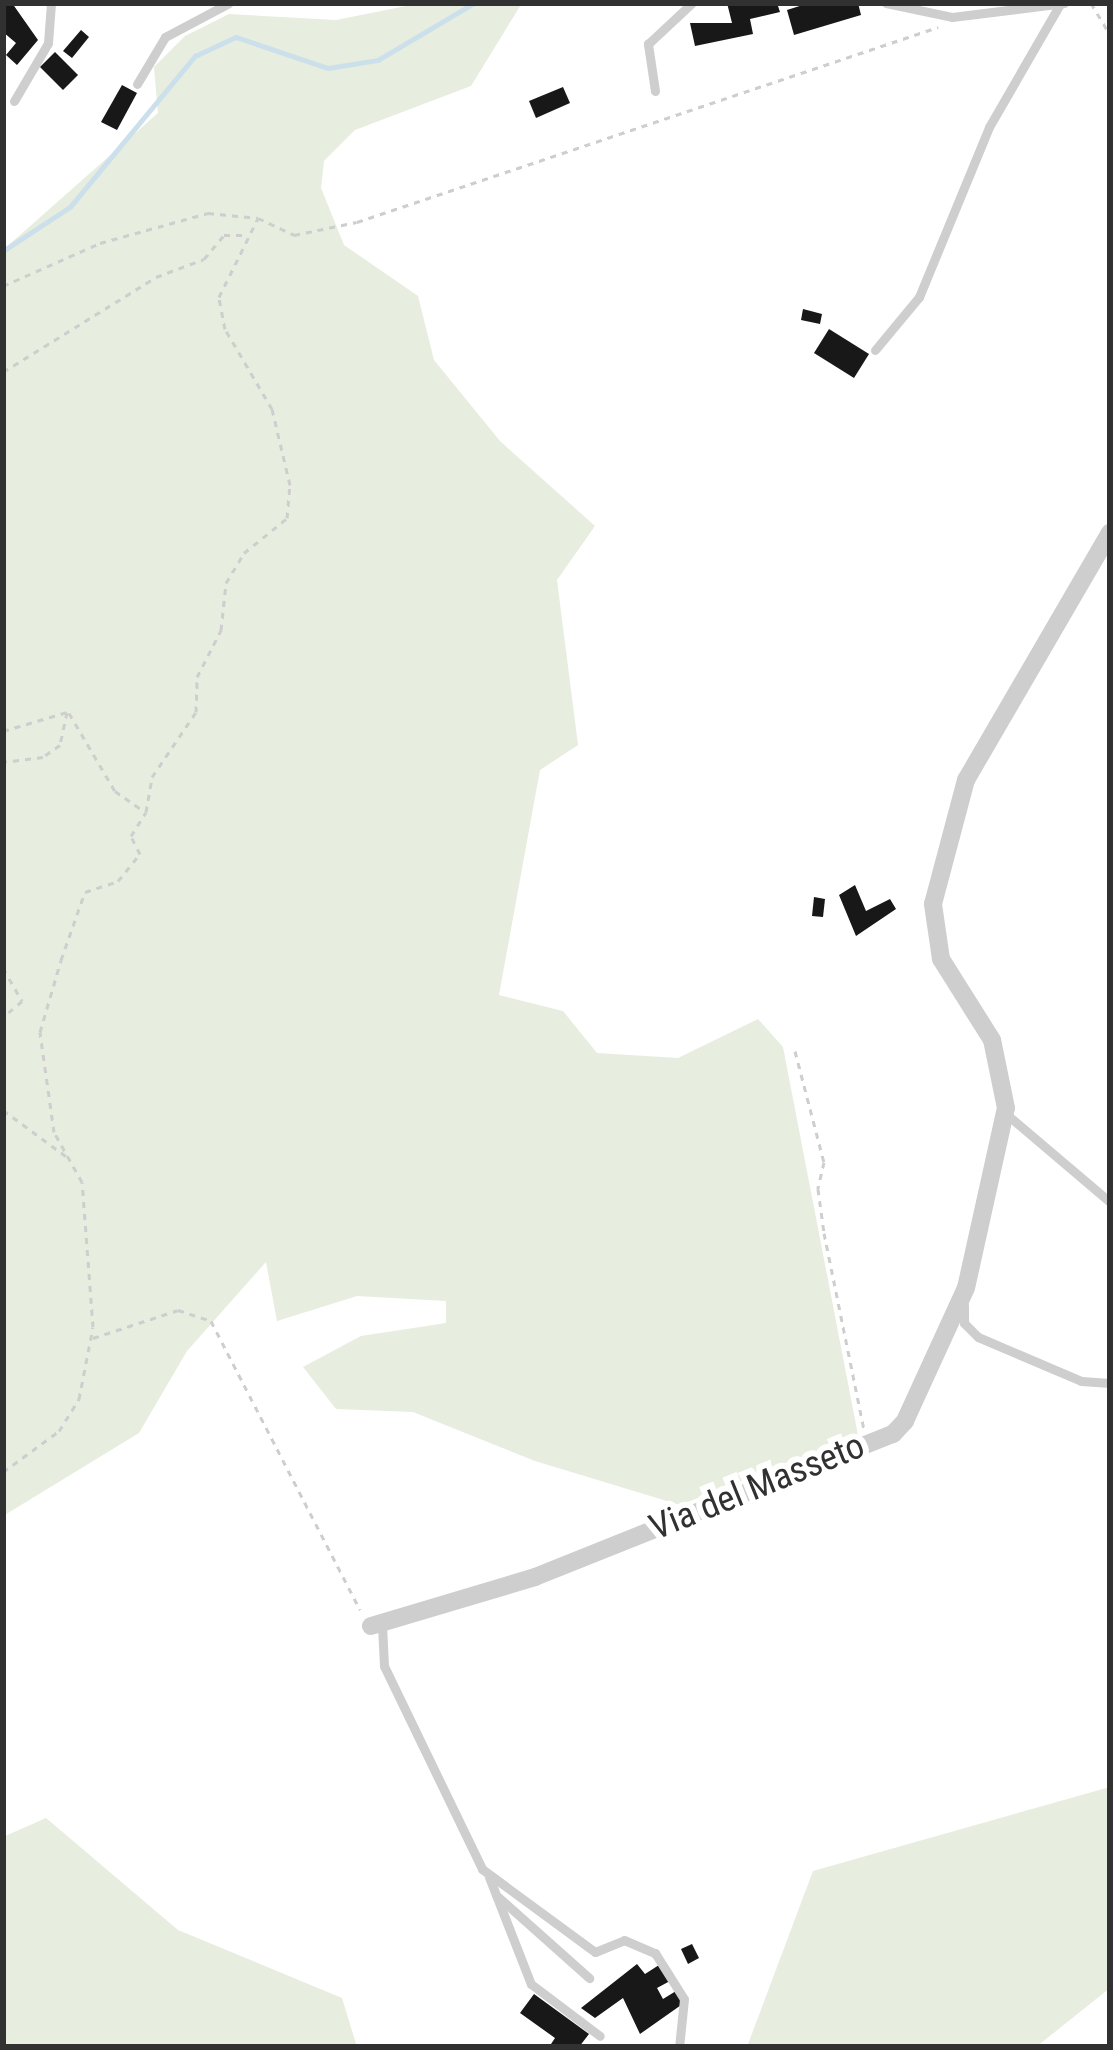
<!DOCTYPE html>
<html>
<head>
<meta charset="utf-8">
<style>
  body { margin:0 }
  #map { position:relative; width:1113px; height:2050px; overflow:hidden; background:#fff; font-family:"Roboto Condensed",sans-serif }
  div>[style] { position:absolute }
  .green>* { inset:0; background:#e7eddf }
  .stream>* { height:4.5px; margin:-2.25px; padding:0 2.25px; transform-origin:2.25px; border-radius:2.25px; background:#cce0ec }
  .building>* { inset:0; background:#181818 }
  .path>* { height:3px; margin-top:-1.5px; transform-origin:0; background:repeating-linear-gradient(90deg,#cecece 0 6px,transparent 0 12px) }
  .service>* { height:9px; margin:-4.5px; padding:0 4.5px; transform-origin:4.5px; border-radius:4.5px; background:#cecece }
  .minor>* { height:18px; margin:-9px; padding:0 9px; transform-origin:9px; border-radius:9px; background:#cecece }
  span { translate:-50% -50%; white-space:nowrap; text-align:center; line-height:1.15; -webkit-text-stroke:12px #fff; paint-order:stroke }
  .street-label { font-size:36px; color:#313131 }
  .frame { position:absolute; inset:0; border:6px solid #313131; pointer-events:none }
</style>
</head>
<body>
<div id="map">
  <div class="green">
    <div style="clip-path:polygon(421px 3px,522px 3px,471px 86px,355px 130px,324px 161px,321px 188px,344px 245px,418px 296px,434px 360px,500px 441px,595px 526px,557px 580px,578px 745px,540px 770px,499px 995px,563px 1011px,597px 1053px,678px 1058px,758px 1019px,783px 1047px,858px 1435px,680px 1505px,535px 1461px,413px 1412px,336px 1409px,303px 1367px,361px 1336px,446px 1323px,446px 1301px,357px 1296px,277px 1321px,266px 1262px,187px 1351px,139px 1433px,3px 1516px,3px 250px,158px 113px,154px 67px,185px 36px,229px 14px,336px 20px)"></div>
    <div style="clip-path:polygon(1110px 1787px,1110px 1988px,1036px 2047px,747px 2047px,813px 1871px)"></div>
    <div style="clip-path:polygon(46px 1818px,178px 1930px,342px 1998px,357px 2047px,3px 2047px,3px 1837px)"></div>
  </div>
  <div class="stream">
    <div style="left:3px;top:251px;width:80px;rotate:-33.3deg"></div>
    <div style="left:70px;top:207px;width:196px;rotate:-50.4deg"></div>
    <div style="left:195px;top:56px;width:45px;rotate:-24.9deg"></div>
    <div style="left:236px;top:37px;width:97px;rotate:18.6deg"></div>
    <div style="left:328px;top:68px;width:51px;rotate:-9.1deg"></div>
    <div style="left:378px;top:60px;width:112px;rotate:-30.7deg"></div>
  </div>
  <div class="building">
    <div style="clip-path:polygon(3px 3px,12px 3px,38px 40px,17px 65px,6px 55px,16px 43px,3px 32px)"></div>
    <div style="clip-path:polygon(727px 3px,777px 3px,780px 12px,750px 19px,753px 34px,695px 46px,690px 23px,732px 23px)"></div>
    <div style="clip-path:polygon(809px 3px,858px 3px,861px 15px,794px 35px,787px 10px)"></div>
    <div style="clip-path:polygon(81px 30px,89px 37px,72px 58px,63px 51px)"></div>
    <div style="clip-path:polygon(55px 52px,78px 75px,63px 90px,40px 67px)"></div>
    <div style="clip-path:polygon(122px 85px,137px 93px,117px 130px,101px 122px)"></div>
    <div style="clip-path:polygon(563px 87px,570px 103px,536px 118px,529px 101px)"></div>
    <div style="clip-path:polygon(803px 309px,822px 314px,820px 324px,801px 320px)"></div>
    <div style="clip-path:polygon(829px 329px,869px 354px,854px 378px,814px 353px)"></div>
    <div style="clip-path:polygon(855px 885px,866px 911px,890px 899px,896px 909px,856px 936px,839px 895px)"></div>
    <div style="clip-path:polygon(814px 897px,825px 899px,823px 917px,812px 916px)"></div>
    <div style="clip-path:polygon(692px 1944px,699px 1958px,688px 1964px,681px 1949px)"></div>
    <div style="clip-path:polygon(637px 1964px,645px 1974px,659px 1965px,670px 1981px,657px 1988px,663px 1999px,676px 1991px,684px 2003px,640px 2034px,623px 1998px,595px 2018px,581px 2008px)"></div>
    <div style="clip-path:polygon(534px 1994px,589px 2034px,579px 2047px,549px 2047px,555px 2038px,520px 2013px)"></div>
  </div>
  <div class="path">
    <div style="left:1091px;top:3px;width:37px;rotate:59deg"></div>
    <div style="left:3px;top:286px;width:106px;rotate:-23.9deg"></div>
    <div style="left:100px;top:243px;width:112px;rotate:-15.5deg"></div>
    <div style="left:208px;top:213px;width:50px;rotate:5.7deg"></div>
    <div style="left:258px;top:218px;width:40px;rotate:25deg"></div>
    <div style="left:294px;top:235px;width:64px;rotate:-11.7deg"></div>
    <div style="left:357px;top:222px;width:613px;rotate:-18.55deg"></div>
    <div style="left:3px;top:372px;width:180px;rotate:-31.8deg"></div>
    <div style="left:156px;top:277px;width:51px;rotate:-20.6deg"></div>
    <div style="left:204px;top:259px;width:31px;rotate:-50deg"></div>
    <div style="left:224px;top:235px;width:23px"></div>
    <div style="left:69px;top:713px;width:91px;rotate:59.5deg"></div>
    <div style="left:115px;top:791px;width:35px;rotate:35deg"></div>
    <div style="left:3px;top:731px;width:67px;rotate:-16.5deg"></div>
    <div style="left:67px;top:712px;width:34px;rotate:102deg"></div>
    <div style="left:60px;top:745px;width:21px;rotate:145deg"></div>
    <div style="left:43px;top:757px;width:40px;rotate:172.9deg"></div>
    <div style="left:3px;top:907px;width:3px;rotate:90deg"></div>
    <div style="left:3px;top:968px;width:38px;rotate:60deg"></div>
    <div style="left:22px;top:1001px;width:25px;rotate:140deg"></div>
    <div style="left:795px;top:1051px;width:115px;rotate:75.4deg"></div>
    <div style="left:824px;top:1162px;width:28px;rotate:103deg"></div>
    <div style="left:818px;top:1189px;width:44px;rotate:82.2deg"></div>
    <div style="left:824px;top:1233px;width:201px;rotate:78.5deg"></div>
    <div style="left:3px;top:1110px;width:79px;rotate:36.3deg"></div>
    <div style="left:93px;top:1338px;width:89px;rotate:-18.2deg"></div>
    <div style="left:178px;top:1310px;width:35px;rotate:18deg"></div>
    <div style="left:211px;top:1321px;width:325px;rotate:62.7deg"></div>
    <div style="left:3px;top:1472px;width:69px;rotate:-36.2deg"></div>
    <div style="left:59px;top:1431px;width:38px;rotate:-58deg"></div>
    <div style="left:79px;top:1399px;width:73px;rotate:-79deg"></div>
    <div style="left:93px;top:1327px;width:145px;rotate:-94.3deg"></div>
    <div style="left:82px;top:1182px;width:57px;rotate:-119.2deg"></div>
    <div style="left:54px;top:1132px;width:101px;rotate:-98deg"></div>
    <div style="left:40px;top:1032px;width:75px;rotate:-73.7deg"></div>
    <div style="left:61px;top:960px;width:72px;rotate:-70.6deg"></div>
    <div style="left:85px;top:892px;width:35px;rotate:-18deg"></div>
    <div style="left:118px;top:881px;width:35px;rotate:-51deg"></div>
    <div style="left:140px;top:854px;width:20px;rotate:-117deg"></div>
    <div style="left:131px;top:836px;width:28px;rotate:-58deg"></div>
    <div style="left:146px;top:812px;width:36px;rotate:-80deg"></div>
    <div style="left:152px;top:777px;width:78px;rotate:-55.9deg"></div>
    <div style="left:196px;top:712px;width:35px;rotate:-88deg"></div>
    <div style="left:197px;top:677px;width:53px;rotate:-62.9deg"></div>
    <div style="left:221px;top:630px;width:47px;rotate:-83.9deg"></div>
    <div style="left:226px;top:583px;width:35px;rotate:-59deg"></div>
    <div style="left:244px;top:553px;width:55px;rotate:-39.1deg"></div>
    <div style="left:287px;top:518px;width:33px;rotate:-85deg"></div>
    <div style="left:290px;top:485px;width:78px;rotate:-103.3deg"></div>
    <div style="left:272px;top:409px;width:93px;rotate:-120.4deg"></div>
    <div style="left:225px;top:329px;width:33px;rotate:-101deg"></div>
    <div style="left:219px;top:297px;width:88px;rotate:-63.7deg"></div>
  </div>
  <div class="service">
    <div style="left:886px;top:3px;width:67px;rotate:12deg"></div>
    <div style="left:952px;top:17px;width:113px;rotate:-7.1deg"></div>
    <div style="left:137px;top:84px;width:55px;rotate:-59.2deg"></div>
    <div style="left:165px;top:37px;width:72px;rotate:-28deg"></div>
    <div style="left:655px;top:91px;width:48px;rotate:-98.5deg"></div>
    <div style="left:648px;top:44px;width:60px;rotate:-43deg"></div>
    <div style="left:14px;top:101px;width:67px;rotate:-59.6deg"></div>
    <div style="left:48px;top:43px;width:40px;rotate:-85.7deg"></div>
    <div style="left:875px;top:350px;width:69px;rotate:-50.3deg"></div>
    <div style="left:919px;top:297px;width:184px;rotate:-67.6deg"></div>
    <div style="left:989px;top:127px;width:142px;rotate:-60deg"></div>
    <div style="left:1005px;top:1113px;width:138px;rotate:40.3deg"></div>
    <div style="left:964px;top:1305px;width:18px;rotate:90deg"></div>
    <div style="left:964px;top:1323px;width:20px;rotate:45deg"></div>
    <div style="left:978px;top:1337px;width:112px;rotate:23.1deg"></div>
    <div style="left:1081px;top:1381px;width:29px;rotate:4deg"></div>
    <div style="left:382px;top:1625px;width:41px;rotate:87.2deg"></div>
    <div style="left:384px;top:1666px;width:225px;rotate:64.2deg"></div>
    <div style="left:482px;top:1869px;width:140px;rotate:36.3deg"></div>
    <div style="left:595px;top:1952px;width:31px;rotate:-22deg"></div>
    <div style="left:624px;top:1940px;width:34px;rotate:23deg"></div>
    <div style="left:655px;top:1953px;width:54px;rotate:57.8deg"></div>
    <div style="left:684px;top:1999px;width:48px;rotate:95.9deg"></div>
    <div style="left:489px;top:1877px;width:115px;rotate:68.6deg"></div>
    <div style="left:531px;top:1984px;width:86px;rotate:37deg"></div>
    <div style="left:496px;top:1895px;width:125px;rotate:41.7deg"></div>
  </div>
  <div class="minor">
    <div style="left:371px;top:1626px;width:171px;rotate:-16.6deg"></div>
    <div style="left:535px;top:1577px;width:386px;rotate:-21.8deg"></div>
    <div style="left:893px;top:1434px;width:18px;rotate:-47deg"></div>
    <div style="left:905px;top:1421px;width:146px;rotate:-65.4deg"></div>
    <div style="left:966px;top:1288px;width:184px;rotate:-77.5deg"></div>
    <div style="left:1006px;top:1108px;width:69px;rotate:-101.6deg"></div>
    <div style="left:992px;top:1040px;width:96px;rotate:-122.2deg"></div>
    <div style="left:941px;top:959px;width:56px;rotate:-98.3deg"></div>
    <div style="left:933px;top:904px;width:128px;rotate:-75.1deg"></div>
    <div style="left:966px;top:780px;width:286px;rotate:-59.8deg"></div>
  </div>
  <div class="street-label">
    <span style="left:757px;top:1487px;rotate:-22deg">Via del Masseto</span>
  </div>
  <div class="frame"></div>
</div>
</body>
</html>
